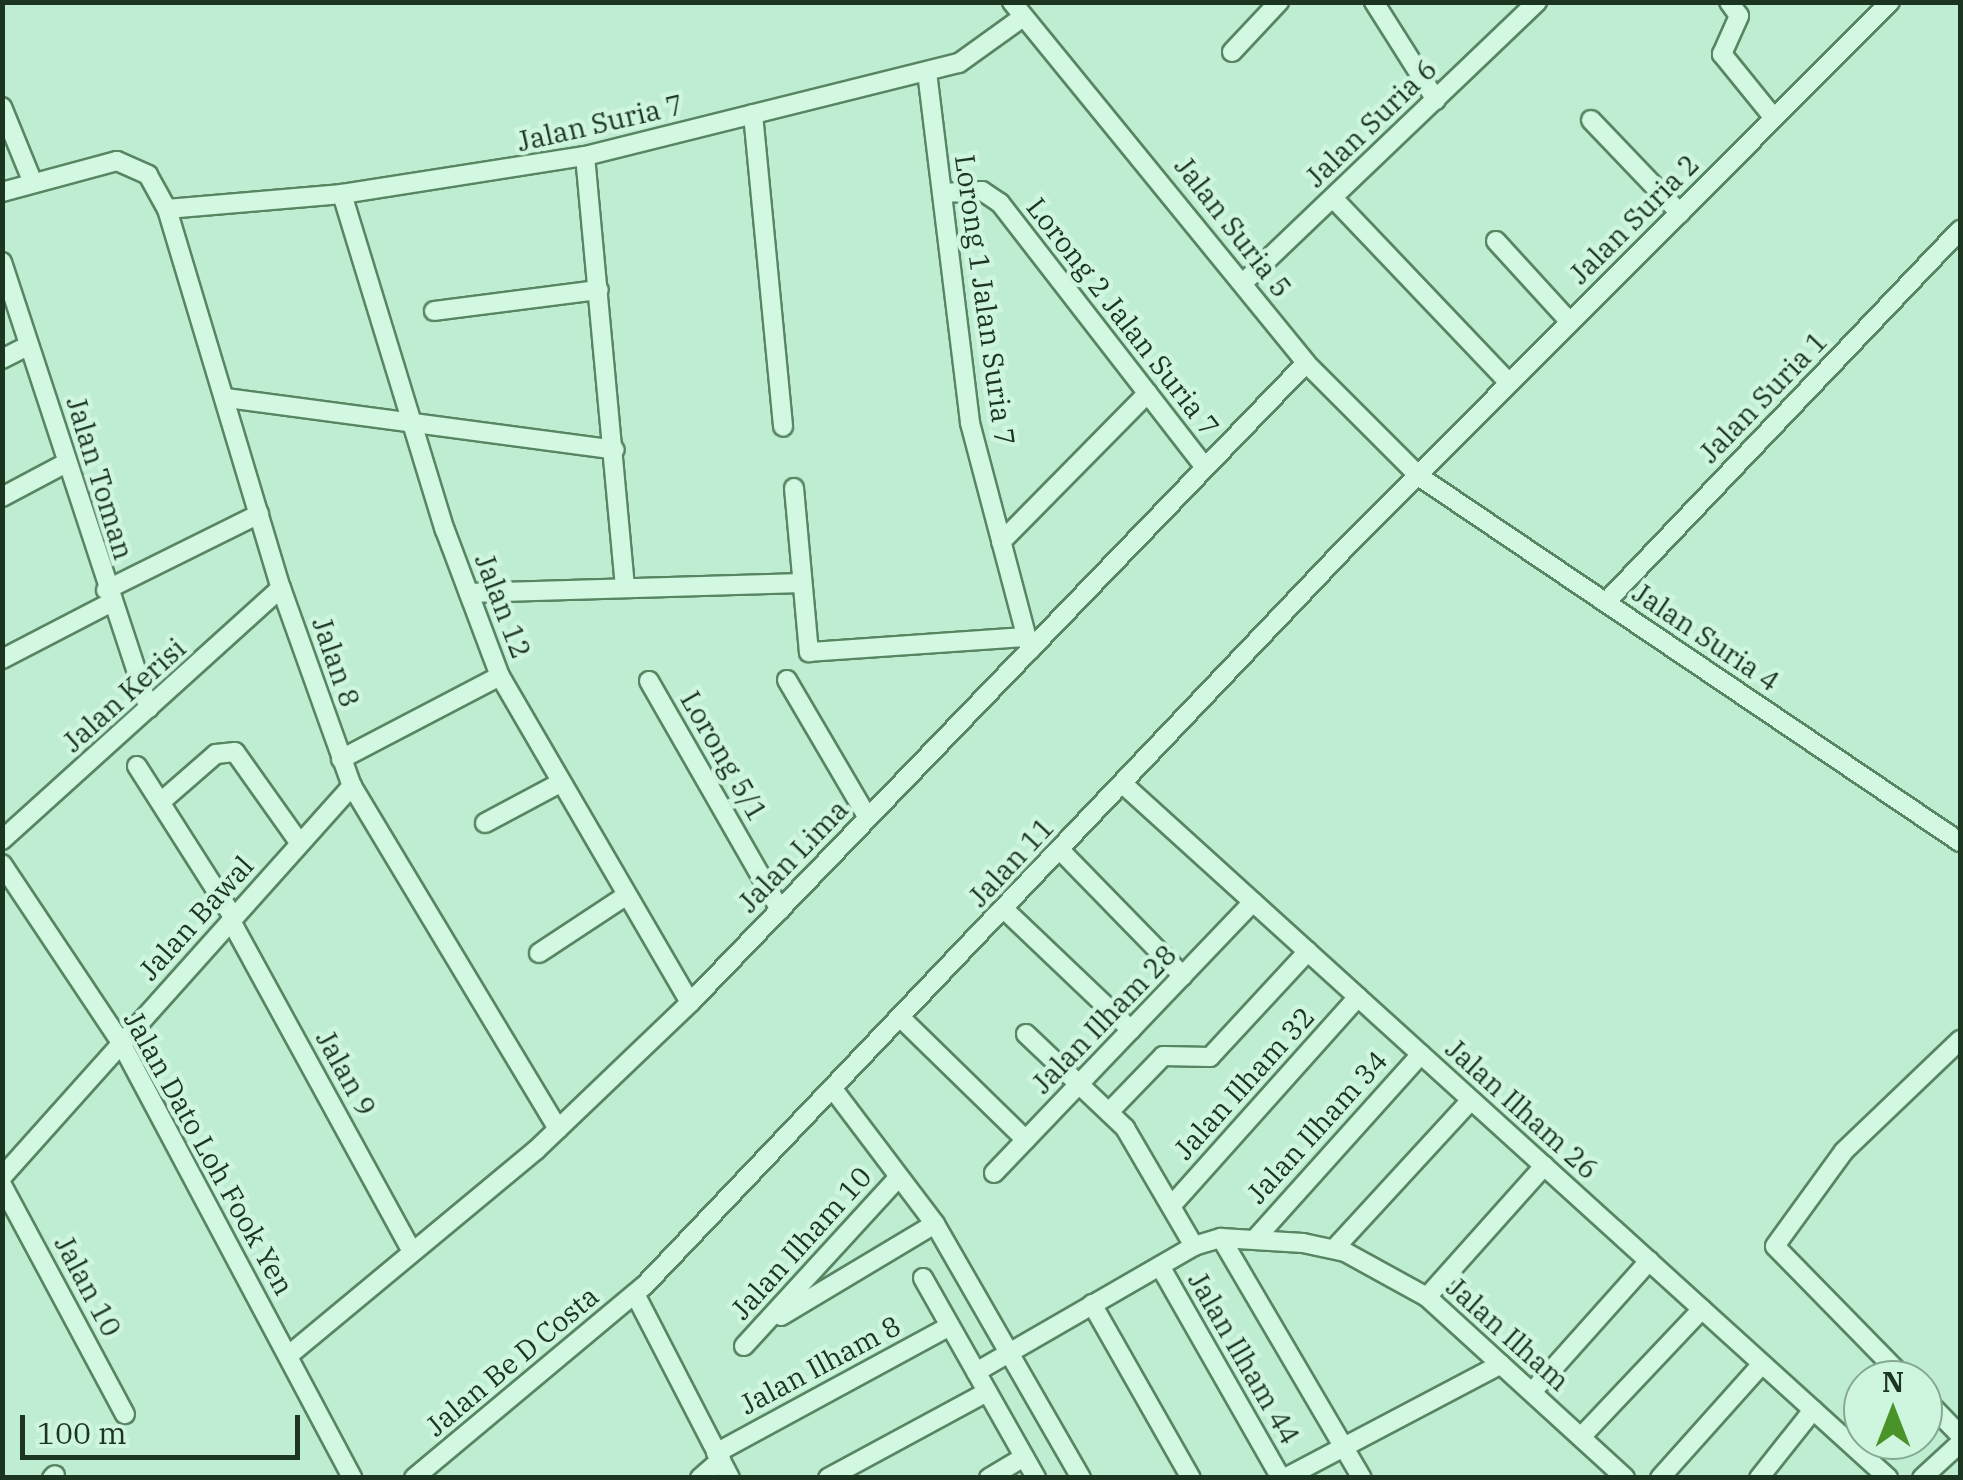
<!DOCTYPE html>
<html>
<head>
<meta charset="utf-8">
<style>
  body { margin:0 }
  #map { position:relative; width:1963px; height:1480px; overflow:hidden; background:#bfedd1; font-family:"IBM Plex Serif",serif }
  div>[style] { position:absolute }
  .roads { filter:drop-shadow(2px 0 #588562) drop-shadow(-2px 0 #588562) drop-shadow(0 2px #588562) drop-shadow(0 -2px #588562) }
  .street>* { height:18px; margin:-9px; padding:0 9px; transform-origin:9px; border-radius:9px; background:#d2f8e1 }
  span { translate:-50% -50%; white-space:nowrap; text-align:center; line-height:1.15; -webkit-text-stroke:9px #cef5de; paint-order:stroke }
  .street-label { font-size:28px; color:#1c3520 }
  .frame { position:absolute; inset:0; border:5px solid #1c3520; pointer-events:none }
  .north { position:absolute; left:1843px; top:1360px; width:100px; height:100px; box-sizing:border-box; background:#cef5de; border:2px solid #87a892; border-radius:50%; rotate:0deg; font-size:28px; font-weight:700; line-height:40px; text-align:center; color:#1c3520 }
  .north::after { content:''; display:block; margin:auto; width:35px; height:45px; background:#4a9329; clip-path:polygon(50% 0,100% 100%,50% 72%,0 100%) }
  .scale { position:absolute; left:20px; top:1415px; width:280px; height:45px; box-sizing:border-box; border:5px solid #1c3520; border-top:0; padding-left:12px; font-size:30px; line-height:35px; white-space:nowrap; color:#1c3520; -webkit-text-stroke:8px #cef5de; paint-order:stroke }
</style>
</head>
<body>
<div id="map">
  <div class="roads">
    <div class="street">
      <div style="left:1012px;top:2px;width:466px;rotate:50.8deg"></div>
      <div style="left:1306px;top:363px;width:161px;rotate:45deg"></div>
      <div style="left:1420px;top:477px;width:652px;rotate:34.06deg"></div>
      <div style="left:1374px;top:2px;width:116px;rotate:57.7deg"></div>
      <div style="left:1729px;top:2px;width:17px;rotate:54deg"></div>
      <div style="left:1739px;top:16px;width:42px;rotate:114.1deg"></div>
      <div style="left:1722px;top:54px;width:81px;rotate:51deg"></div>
      <div style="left:1232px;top:52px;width:69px;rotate:-46.8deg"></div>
      <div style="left:927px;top:72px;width:354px;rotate:83deg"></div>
      <div style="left:970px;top:423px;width:235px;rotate:75.2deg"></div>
      <div style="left:2px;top:107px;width:82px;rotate:67.8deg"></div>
      <div style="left:753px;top:114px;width:314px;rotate:84.5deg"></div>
      <div style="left:1591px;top:120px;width:129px;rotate:46.3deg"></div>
      <div style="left:585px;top:156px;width:432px;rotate:84.7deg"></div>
      <div style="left:2px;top:192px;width:119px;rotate:-15.1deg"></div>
      <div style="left:117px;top:161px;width:34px;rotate:24deg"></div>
      <div style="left:148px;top:175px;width:39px;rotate:61deg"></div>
      <div style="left:167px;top:209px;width:396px;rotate:73.3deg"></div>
      <div style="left:281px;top:588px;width:210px;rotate:70.3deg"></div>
      <div style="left:352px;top:786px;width:400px;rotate:59deg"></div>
      <div style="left:942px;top:193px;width:40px;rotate:-2.9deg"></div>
      <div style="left:982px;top:191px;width:22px;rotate:34deg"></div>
      <div style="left:1000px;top:203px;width:333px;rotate:52.2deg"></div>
      <div style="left:342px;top:194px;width:351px;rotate:73deg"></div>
      <div style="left:445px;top:530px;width:156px;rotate:69.4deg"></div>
      <div style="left:500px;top:676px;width:378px;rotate:59.8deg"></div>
      <div style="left:1333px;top:198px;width:255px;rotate:46.4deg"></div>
      <div style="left:167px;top:209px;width:176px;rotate:-4.9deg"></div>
      <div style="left:342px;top:194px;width:246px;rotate:-8.9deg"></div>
      <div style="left:585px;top:156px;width:385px;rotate:-14deg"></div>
      <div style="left:959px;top:63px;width:79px;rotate:-35.7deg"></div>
      <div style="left:1496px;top:241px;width:110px;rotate:47.6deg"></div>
      <div style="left:2px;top:262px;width:470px;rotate:71.8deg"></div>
      <div style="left:1243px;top:283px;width:407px;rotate:-43.7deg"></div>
      <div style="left:434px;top:311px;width:166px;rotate:-7.3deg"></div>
      <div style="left:2px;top:359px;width:30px;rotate:-27deg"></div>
      <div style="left:227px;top:398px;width:391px;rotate:7.6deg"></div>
      <div style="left:794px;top:488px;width:165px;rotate:84.8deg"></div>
      <div style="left:809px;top:652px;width:218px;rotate:-4deg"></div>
      <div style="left:2px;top:497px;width:72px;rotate:-28deg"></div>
      <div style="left:1001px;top:542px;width:209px;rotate:-45.4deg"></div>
      <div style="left:106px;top:590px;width:171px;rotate:-26.4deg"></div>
      <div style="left:469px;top:593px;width:333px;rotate:-1.7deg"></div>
      <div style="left:1606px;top:602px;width:514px;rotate:-46.42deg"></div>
      <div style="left:2px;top:659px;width:122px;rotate:-27.4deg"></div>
      <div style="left:787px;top:680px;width:160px;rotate:59.6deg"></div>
      <div style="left:649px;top:681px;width:264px;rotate:60.2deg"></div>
      <div style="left:341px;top:759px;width:179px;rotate:-27.6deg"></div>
      <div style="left:137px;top:766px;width:180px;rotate:57.5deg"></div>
      <div style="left:1123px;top:784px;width:1033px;rotate:42.21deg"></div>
      <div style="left:163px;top:800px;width:70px;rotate:-41deg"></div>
      <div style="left:216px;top:754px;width:19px;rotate:-6deg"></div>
      <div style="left:235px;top:752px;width:110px;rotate:54.6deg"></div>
      <div style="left:485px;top:823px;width:85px;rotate:-28.1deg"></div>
      <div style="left:2px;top:840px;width:376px;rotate:-42.1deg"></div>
      <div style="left:1060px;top:850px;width:176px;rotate:45.7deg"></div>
      <div style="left:2px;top:864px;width:213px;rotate:56.3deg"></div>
      <div style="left:120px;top:1041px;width:495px;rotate:62deg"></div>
      <div style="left:1005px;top:910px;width:174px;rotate:43.6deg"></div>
      <div style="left:231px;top:921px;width:377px;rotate:61.3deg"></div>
      <div style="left:539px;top:953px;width:105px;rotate:-33.4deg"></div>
      <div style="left:902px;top:1019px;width:173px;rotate:44.3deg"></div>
      <div style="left:1026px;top:1034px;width:137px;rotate:43.5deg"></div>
      <div style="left:1125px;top:1128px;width:137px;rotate:59.7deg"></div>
      <div style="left:833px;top:1089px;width:169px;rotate:52.9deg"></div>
      <div style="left:935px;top:1224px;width:293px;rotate:60.1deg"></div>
      <div style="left:1109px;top:1112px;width:78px;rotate:-46deg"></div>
      <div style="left:1163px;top:1056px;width:47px;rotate:1.2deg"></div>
      <div style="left:1210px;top:1057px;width:144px;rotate:-47.2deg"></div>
      <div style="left:994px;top:1173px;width:375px;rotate:-46.3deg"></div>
      <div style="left:2px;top:1177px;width:525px;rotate:-48.17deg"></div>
      <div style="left:2px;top:1185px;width:260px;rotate:61.8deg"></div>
      <div style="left:1172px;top:1205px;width:279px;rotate:-48.2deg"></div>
      <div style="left:1221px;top:1238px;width:278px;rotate:59.6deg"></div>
      <div style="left:1256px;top:1238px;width:247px;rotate:-48.1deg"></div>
      <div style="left:1334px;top:1249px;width:202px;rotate:-47.4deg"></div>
      <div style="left:1160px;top:1266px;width:244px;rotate:60.3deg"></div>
      <div style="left:923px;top:1278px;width:230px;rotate:60.5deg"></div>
      <div style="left:635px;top:1294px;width:207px;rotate:62.7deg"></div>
      <div style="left:1427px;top:1297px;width:176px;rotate:-48.2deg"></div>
      <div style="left:1092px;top:1304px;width:200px;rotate:60.4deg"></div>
      <div style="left:781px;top:1316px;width:179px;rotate:-30.9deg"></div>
      <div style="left:744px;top:1346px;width:229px;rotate:-47.5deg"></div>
      <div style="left:289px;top:1355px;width:321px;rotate:-39.7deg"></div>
      <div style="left:536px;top:1150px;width:213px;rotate:-43.7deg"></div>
      <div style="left:690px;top:1003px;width:888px;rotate:-46.09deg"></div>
      <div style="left:976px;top:1372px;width:252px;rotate:-30deg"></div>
      <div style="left:1194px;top:1246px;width:28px;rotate:-17deg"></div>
      <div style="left:1221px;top:1238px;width:82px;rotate:3.5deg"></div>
      <div style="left:1303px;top:1243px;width:43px;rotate:12.1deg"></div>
      <div style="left:1345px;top:1252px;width:94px;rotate:28.8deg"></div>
      <div style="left:1427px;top:1297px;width:268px;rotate:42.4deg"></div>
      <div style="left:1906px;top:1380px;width:187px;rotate:-134.4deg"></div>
      <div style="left:1775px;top:1246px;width:117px;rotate:-54deg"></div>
      <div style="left:1844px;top:1151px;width:161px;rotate:-43.7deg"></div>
      <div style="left:1532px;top:1392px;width:176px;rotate:-48.2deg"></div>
      <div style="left:1923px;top:1397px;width:53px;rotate:45.8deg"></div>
      <div style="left:1581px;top:1437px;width:176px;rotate:-46.6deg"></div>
      <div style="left:716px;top:1453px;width:266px;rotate:-28.5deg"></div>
      <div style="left:52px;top:1478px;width:4px;rotate:-45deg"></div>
      <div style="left:414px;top:1478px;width:300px;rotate:-39.9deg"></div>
      <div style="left:644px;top:1286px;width:1019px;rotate:-46.47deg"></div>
      <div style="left:1346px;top:547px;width:770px;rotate:-45.05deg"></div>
      <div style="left:700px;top:1478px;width:28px;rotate:-41deg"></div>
      <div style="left:828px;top:1478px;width:181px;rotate:-28.4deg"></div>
      <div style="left:989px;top:1478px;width:41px;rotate:-31deg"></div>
      <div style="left:1285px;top:1478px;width:244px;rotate:-27.8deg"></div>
      <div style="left:1660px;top:1478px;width:153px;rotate:-48.2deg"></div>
      <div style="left:1759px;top:1478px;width:87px;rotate:-51.5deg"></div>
      <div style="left:1922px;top:1478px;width:52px;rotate:-42.6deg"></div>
    </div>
  </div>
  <div class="street-label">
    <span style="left:600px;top:123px;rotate:-13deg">Jalan Suria 7</span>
    <span style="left:1371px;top:123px;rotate:-44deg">Jalan Suria 6</span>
    <span style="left:1634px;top:219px;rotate:-45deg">Jalan Suria 2</span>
    <span style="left:1233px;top:227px;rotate:52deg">Jalan Suria 5</span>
    <span style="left:985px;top:300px;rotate:82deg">Lorong 1 Jalan Suria 7</span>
    <span style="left:1123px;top:317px;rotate:52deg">Lorong 2 Jalan Suria 7</span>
    <span style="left:1763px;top:397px;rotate:-46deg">Jalan Suria 1</span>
    <span style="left:100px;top:478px;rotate:73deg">Jalan Toman</span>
    <span style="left:503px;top:606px;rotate:69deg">Jalan 12</span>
    <span style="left:1706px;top:637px;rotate:34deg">Jalan Suria 4</span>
    <span style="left:336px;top:662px;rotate:71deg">Jalan 8</span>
    <span style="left:124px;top:695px;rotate:-42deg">Jalan Kerisi</span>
    <span style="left:724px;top:756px;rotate:60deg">Lorong 5/1</span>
    <span style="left:793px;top:856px;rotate:-46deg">Jalan Lima</span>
    <span style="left:1011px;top:862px;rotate:-47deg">Jalan 11</span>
    <span style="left:196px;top:918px;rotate:-48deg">Jalan Bawal</span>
    <span style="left:1104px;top:1019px;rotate:-46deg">Jalan Ilham 28</span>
    <span style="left:346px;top:1073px;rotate:61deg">Jalan 9</span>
    <span style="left:1244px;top:1083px;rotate:-48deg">Jalan Ilham 32</span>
    <span style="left:1522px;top:1109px;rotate:42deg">Jalan Ilham 26</span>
    <span style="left:1317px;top:1127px;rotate:-48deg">Jalan Ilham 34</span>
    <span style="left:209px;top:1153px;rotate:61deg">Jalan Dato Loh Fook Yen</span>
    <span style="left:801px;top:1243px;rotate:-48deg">Jalan Ilham 10</span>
    <span style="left:88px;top:1286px;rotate:62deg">Jalan 10</span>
    <span style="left:1508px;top:1334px;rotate:42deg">Jalan Ilham</span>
    <span style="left:1244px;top:1358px;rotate:60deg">Jalan Ilham 44</span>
    <span style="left:512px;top:1361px;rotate:-40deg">Jalan Be D Costa</span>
    <span style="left:820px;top:1365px;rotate:-28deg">Jalan Ilham 8</span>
  </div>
  <div class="frame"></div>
  <div class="north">N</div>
  <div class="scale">100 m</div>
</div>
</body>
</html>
